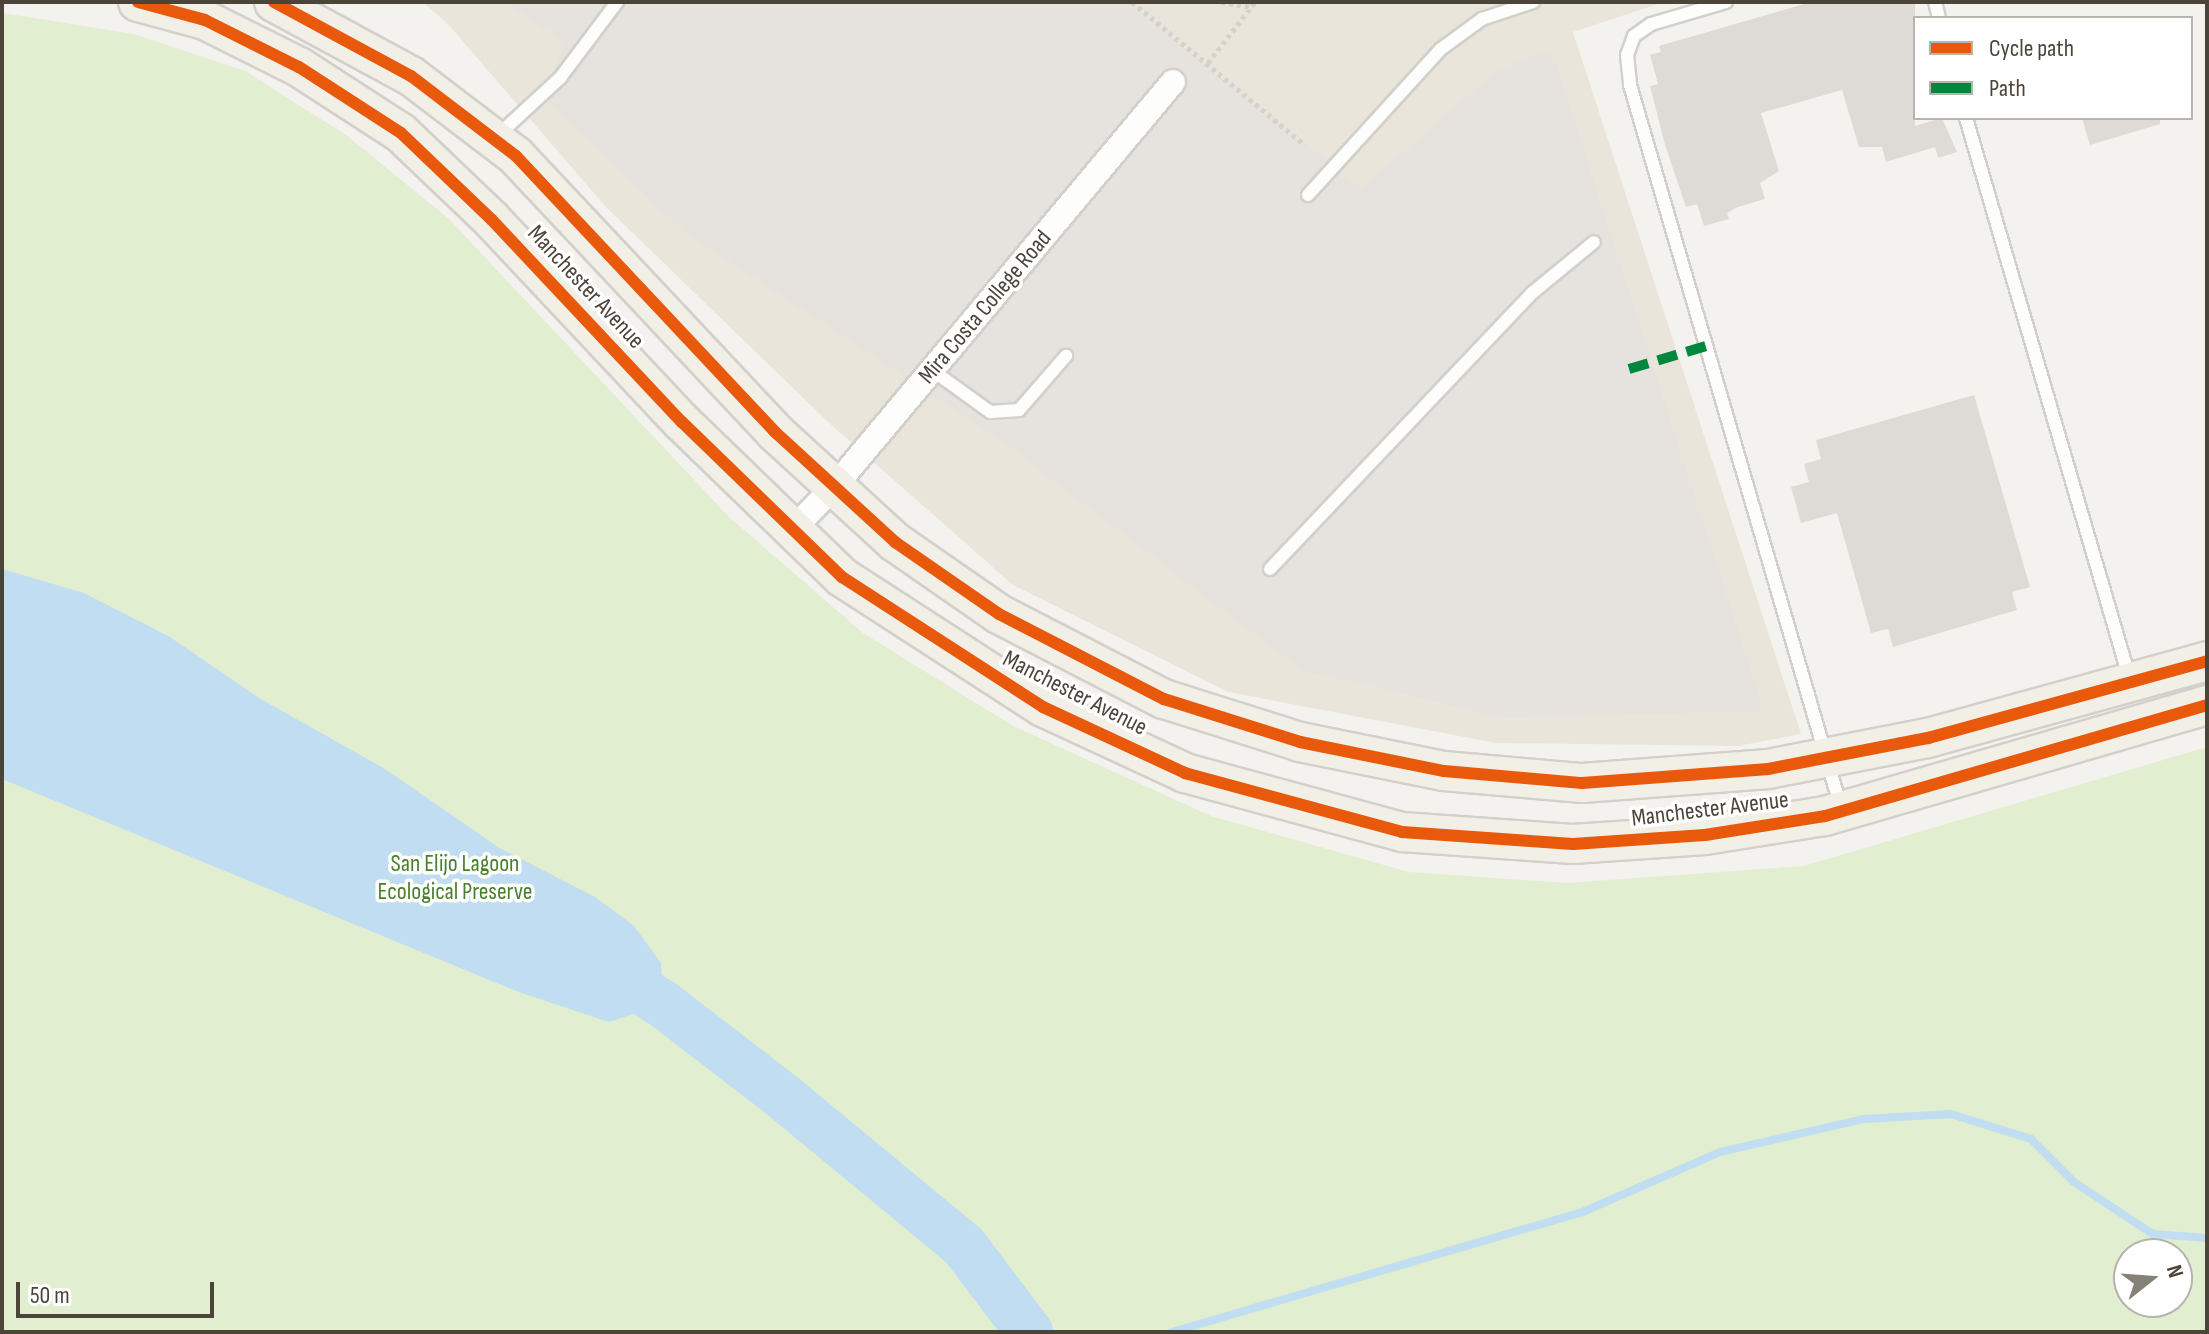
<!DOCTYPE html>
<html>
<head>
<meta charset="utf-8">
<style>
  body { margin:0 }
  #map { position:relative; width:2209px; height:1334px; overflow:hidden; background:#f4f2ee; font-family:"Sofia Sans Condensed",sans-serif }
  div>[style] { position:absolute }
  .education>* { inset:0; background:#eae5da }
  .green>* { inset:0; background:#e1eecf }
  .parking>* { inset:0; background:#e6e3df }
  .water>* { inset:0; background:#c0ddf1 }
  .stream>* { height:8px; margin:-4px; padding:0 4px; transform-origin:4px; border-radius:4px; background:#c0ddf1 }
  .river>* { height:48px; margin:-24px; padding:0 24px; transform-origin:24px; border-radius:24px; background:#c0ddf1 }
  .building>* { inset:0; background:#dedbd6 }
  .path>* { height:5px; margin-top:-2.5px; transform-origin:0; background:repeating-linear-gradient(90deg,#d3d2cc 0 4px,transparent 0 8px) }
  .roads { filter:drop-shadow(2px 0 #d2d0cb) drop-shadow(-2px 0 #d2d0cb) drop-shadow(0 2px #d2d0cb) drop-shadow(0 -2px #d2d0cb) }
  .service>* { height:12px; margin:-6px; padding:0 6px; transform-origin:6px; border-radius:6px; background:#fdfdfc }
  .minor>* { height:24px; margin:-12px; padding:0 12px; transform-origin:12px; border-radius:12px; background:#fdfdfc }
  .primary>* { height:38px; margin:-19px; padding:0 19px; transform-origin:19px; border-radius:19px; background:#f2efe6 }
  .quiet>* { height:10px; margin-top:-5px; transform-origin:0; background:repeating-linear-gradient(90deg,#00873e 0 20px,transparent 0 30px) }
  .cycleway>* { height:12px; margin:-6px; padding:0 6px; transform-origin:6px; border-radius:6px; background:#e8590c }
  span { translate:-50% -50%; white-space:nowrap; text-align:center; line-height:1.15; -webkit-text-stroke:7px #fff; paint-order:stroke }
  .street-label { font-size:24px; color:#4b4439 }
  .park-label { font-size:24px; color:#4a7f2a }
  .frame { position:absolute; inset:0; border:4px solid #4b4439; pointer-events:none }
  .legend { position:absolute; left:1913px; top:16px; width:280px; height:104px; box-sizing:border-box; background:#fff; border:2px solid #b7b4b0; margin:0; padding:10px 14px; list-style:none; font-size:24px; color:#4b4439 }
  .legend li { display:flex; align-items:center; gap:16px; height:40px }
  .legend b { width:40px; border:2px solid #b7b4b0 }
  .north { position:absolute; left:2113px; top:1238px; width:80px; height:80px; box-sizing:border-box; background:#fff; border:2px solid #b7b4b0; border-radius:50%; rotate:73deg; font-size:22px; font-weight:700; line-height:32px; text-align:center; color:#4b4439 }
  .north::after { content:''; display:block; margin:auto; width:28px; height:36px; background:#868178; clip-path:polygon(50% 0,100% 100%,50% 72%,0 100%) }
  .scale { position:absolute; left:16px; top:1282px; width:198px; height:36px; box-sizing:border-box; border:4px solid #4b4439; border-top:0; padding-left:10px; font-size:24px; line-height:28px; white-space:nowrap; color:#4b4439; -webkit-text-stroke:6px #fff; paint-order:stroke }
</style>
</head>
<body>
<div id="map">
  <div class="education">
    <div style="clip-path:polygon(422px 2px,1664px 2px,1573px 32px,1801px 734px,1738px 746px,1496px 743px,1228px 692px,1013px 585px,828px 422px,606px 207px,447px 23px)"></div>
  </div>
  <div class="green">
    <div style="clip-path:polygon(evenodd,2px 13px,134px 34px,245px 71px,346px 135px,449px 219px,728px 516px,863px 633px,1013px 726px,1211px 816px,1409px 872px,1567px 883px,1804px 866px,2207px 747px,2207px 1332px,2px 1332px,2px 13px,2129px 1254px,2177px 1254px,2177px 1302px,2129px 1302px,2129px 1254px)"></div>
  </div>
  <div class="parking">
    <div style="clip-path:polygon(505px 2px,1125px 2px,1362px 188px,1496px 71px,1551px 48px,1764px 711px,1504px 718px,1301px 670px,1006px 444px,682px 230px,543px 96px,566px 43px)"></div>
  </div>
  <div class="water">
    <div style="clip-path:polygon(2px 569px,84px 593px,170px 637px,259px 698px,385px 769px,498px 847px,595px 897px,634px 926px,661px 963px,663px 1004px,609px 1022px,516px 991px,2px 779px)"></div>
  </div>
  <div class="stream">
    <div style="left:1172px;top:1332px;width:430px;rotate:-16.3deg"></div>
    <div style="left:1585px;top:1211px;width:147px;rotate:-23.6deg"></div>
    <div style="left:1720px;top:1152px;width:148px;rotate:-12.9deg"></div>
    <div style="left:1864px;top:1119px;width:87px;rotate:-3.3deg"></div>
    <div style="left:1951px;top:1114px;width:84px;rotate:17.4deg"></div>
    <div style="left:2031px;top:1139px;width:61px;rotate:45deg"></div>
    <div style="left:2074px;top:1182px;width:95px;rotate:33.4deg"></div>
    <div style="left:2153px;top:1234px;width:54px;rotate:4.2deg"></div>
  </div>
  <div class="river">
    <div style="left:608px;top:969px;width:65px;rotate:32.5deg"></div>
    <div style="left:663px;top:1004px;width:154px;rotate:37.6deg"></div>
    <div style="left:785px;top:1098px;width:232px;rotate:39.6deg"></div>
    <div style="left:964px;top:1246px;width:108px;rotate:52.9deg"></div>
  </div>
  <div class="building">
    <div style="clip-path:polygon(1811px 2px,1915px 2px,1915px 126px,1942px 118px,1957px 152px,1938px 158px,1935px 147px,1886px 162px,1882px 147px,1859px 147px,1842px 90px,1761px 113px,1779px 171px,1760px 183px,1765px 199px,1738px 207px,1727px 213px,1729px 219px,1704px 226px,1697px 204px,1686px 207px,1665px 145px,1650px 86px,1658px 84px,1650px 55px,1661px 52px,1659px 46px)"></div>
    <div style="clip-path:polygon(2082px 118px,2160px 118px,2160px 124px,2090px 145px)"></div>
    <div style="clip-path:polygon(1974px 395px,2030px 587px,2012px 592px,2017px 610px,1893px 647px,1888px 629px,1871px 633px,1837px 513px,1801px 523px,1791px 487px,1809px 482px,1804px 464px,1821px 459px,1816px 440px)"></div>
  </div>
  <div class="path">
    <div style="left:1132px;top:2px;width:224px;rotate:39.6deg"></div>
    <div style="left:1221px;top:2px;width:30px;rotate:9deg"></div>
    <div style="left:1208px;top:63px;width:77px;rotate:-52.4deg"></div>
  </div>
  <div class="roads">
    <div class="service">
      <div style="left:1726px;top:2px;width:78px;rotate:163.7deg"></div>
      <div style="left:1651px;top:24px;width:21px;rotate:145deg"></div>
      <div style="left:1634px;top:36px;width:20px;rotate:110deg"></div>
      <div style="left:1627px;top:55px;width:30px;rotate:84deg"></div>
      <div style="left:1630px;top:85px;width:753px;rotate:73.73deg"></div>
      <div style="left:1935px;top:2px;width:16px;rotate:76deg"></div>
      <div style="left:1966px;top:118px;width:585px;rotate:73.73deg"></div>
      <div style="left:496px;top:137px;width:87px;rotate:-42.7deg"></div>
      <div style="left:560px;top:78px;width:95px;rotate:-53.1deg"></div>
      <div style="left:1308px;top:195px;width:197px;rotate:-47.7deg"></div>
      <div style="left:1441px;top:49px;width:51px;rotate:-36.2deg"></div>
      <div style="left:1482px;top:19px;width:54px;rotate:-18.4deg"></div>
      <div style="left:932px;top:370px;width:72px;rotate:35.9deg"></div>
      <div style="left:990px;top:412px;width:29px;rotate:-4deg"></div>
      <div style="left:1019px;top:410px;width:72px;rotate:-49deg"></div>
      <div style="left:1270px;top:569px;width:381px;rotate:-46.5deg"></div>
      <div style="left:1532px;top:293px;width:80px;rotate:-39.4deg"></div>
    </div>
    <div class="minor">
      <div style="left:793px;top:529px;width:59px;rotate:-45.7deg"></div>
      <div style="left:834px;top:487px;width:528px;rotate:-50.07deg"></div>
    </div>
    <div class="primary">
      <div style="left:138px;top:2px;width:69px;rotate:15deg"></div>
      <div style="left:205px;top:20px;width:105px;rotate:26.6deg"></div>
      <div style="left:299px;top:67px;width:121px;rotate:32.9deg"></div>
      <div style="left:401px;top:133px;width:126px;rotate:43.7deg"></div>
      <div style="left:492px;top:220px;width:277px;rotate:46.8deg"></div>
      <div style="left:682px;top:422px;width:223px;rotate:44.1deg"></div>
      <div style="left:842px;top:577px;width:239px;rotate:32.9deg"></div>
      <div style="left:1043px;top:707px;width:157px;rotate:24.9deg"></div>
      <div style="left:1185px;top:773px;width:225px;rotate:15.2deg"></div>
      <div style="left:1402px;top:832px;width:171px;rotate:4deg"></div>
      <div style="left:1573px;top:844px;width:132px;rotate:-3.9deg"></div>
      <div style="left:1705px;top:835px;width:121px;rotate:-9deg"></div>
      <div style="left:1825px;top:816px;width:398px;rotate:-16.2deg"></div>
      <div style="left:274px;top:2px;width:156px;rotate:28.4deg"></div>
      <div style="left:411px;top:76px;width:132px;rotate:37.3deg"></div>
      <div style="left:516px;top:156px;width:378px;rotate:46.8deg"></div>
      <div style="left:775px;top:432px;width:163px;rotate:42.5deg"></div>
      <div style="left:895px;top:542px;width:126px;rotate:34.7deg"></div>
      <div style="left:999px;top:614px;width:186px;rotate:27.3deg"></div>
      <div style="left:1164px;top:699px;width:143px;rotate:17.5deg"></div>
      <div style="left:1300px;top:742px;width:147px;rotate:11.4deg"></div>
      <div style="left:1444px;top:771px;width:139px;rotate:5deg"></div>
      <div style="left:1582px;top:783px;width:187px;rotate:-4.3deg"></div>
      <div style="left:1768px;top:769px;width:163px;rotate:-11deg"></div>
      <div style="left:1928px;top:738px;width:289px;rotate:-15.4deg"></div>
    </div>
  </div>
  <div class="quiet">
    <div style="left:1629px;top:369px;width:80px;rotate:-16.6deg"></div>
  </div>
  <div class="cycleway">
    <div style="left:138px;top:2px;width:69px;rotate:15deg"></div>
    <div style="left:205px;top:20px;width:105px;rotate:26.6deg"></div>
    <div style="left:299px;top:67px;width:121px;rotate:32.9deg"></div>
    <div style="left:401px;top:133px;width:126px;rotate:43.7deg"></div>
    <div style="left:492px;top:220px;width:277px;rotate:46.8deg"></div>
    <div style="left:682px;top:422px;width:223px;rotate:44.1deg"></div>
    <div style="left:842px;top:577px;width:239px;rotate:32.9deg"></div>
    <div style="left:1043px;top:707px;width:157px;rotate:24.9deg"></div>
    <div style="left:1185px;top:773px;width:225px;rotate:15.2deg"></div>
    <div style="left:1402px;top:832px;width:171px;rotate:4deg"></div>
    <div style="left:1573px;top:844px;width:132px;rotate:-3.9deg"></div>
    <div style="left:1705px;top:835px;width:121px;rotate:-9deg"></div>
    <div style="left:1825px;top:816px;width:398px;rotate:-16.2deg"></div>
    <div style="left:274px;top:2px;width:156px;rotate:28.4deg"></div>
    <div style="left:411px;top:76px;width:132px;rotate:37.3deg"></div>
    <div style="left:516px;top:156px;width:378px;rotate:46.8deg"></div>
    <div style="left:775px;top:432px;width:163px;rotate:42.5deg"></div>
    <div style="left:895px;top:542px;width:126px;rotate:34.7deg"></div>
    <div style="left:999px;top:614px;width:186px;rotate:27.3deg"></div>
    <div style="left:1164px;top:699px;width:143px;rotate:17.5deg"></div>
    <div style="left:1300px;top:742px;width:147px;rotate:11.4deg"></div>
    <div style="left:1444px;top:771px;width:139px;rotate:5deg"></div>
    <div style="left:1582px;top:783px;width:187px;rotate:-4.3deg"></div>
    <div style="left:1768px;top:769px;width:163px;rotate:-11deg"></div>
    <div style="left:1928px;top:738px;width:289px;rotate:-15.4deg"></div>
  </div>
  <div class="street-label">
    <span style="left:586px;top:287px;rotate:47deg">Manchester Avenue</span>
    <span style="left:985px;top:307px;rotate:-50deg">Mira Costa College Road</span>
    <span style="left:1075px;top:693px;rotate:27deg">Manchester Avenue</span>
    <span style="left:1710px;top:809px;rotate:-7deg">Manchester Avenue</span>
  </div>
  <div class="park-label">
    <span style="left:455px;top:878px">San Elijo Lagoon<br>Ecological Preserve</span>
  </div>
  <div class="frame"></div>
  <ul class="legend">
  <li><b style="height:10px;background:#e8590c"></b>Cycle path</li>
  <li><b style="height:10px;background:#00873e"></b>Path</li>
  </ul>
  <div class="north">N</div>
  <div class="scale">50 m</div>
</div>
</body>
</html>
